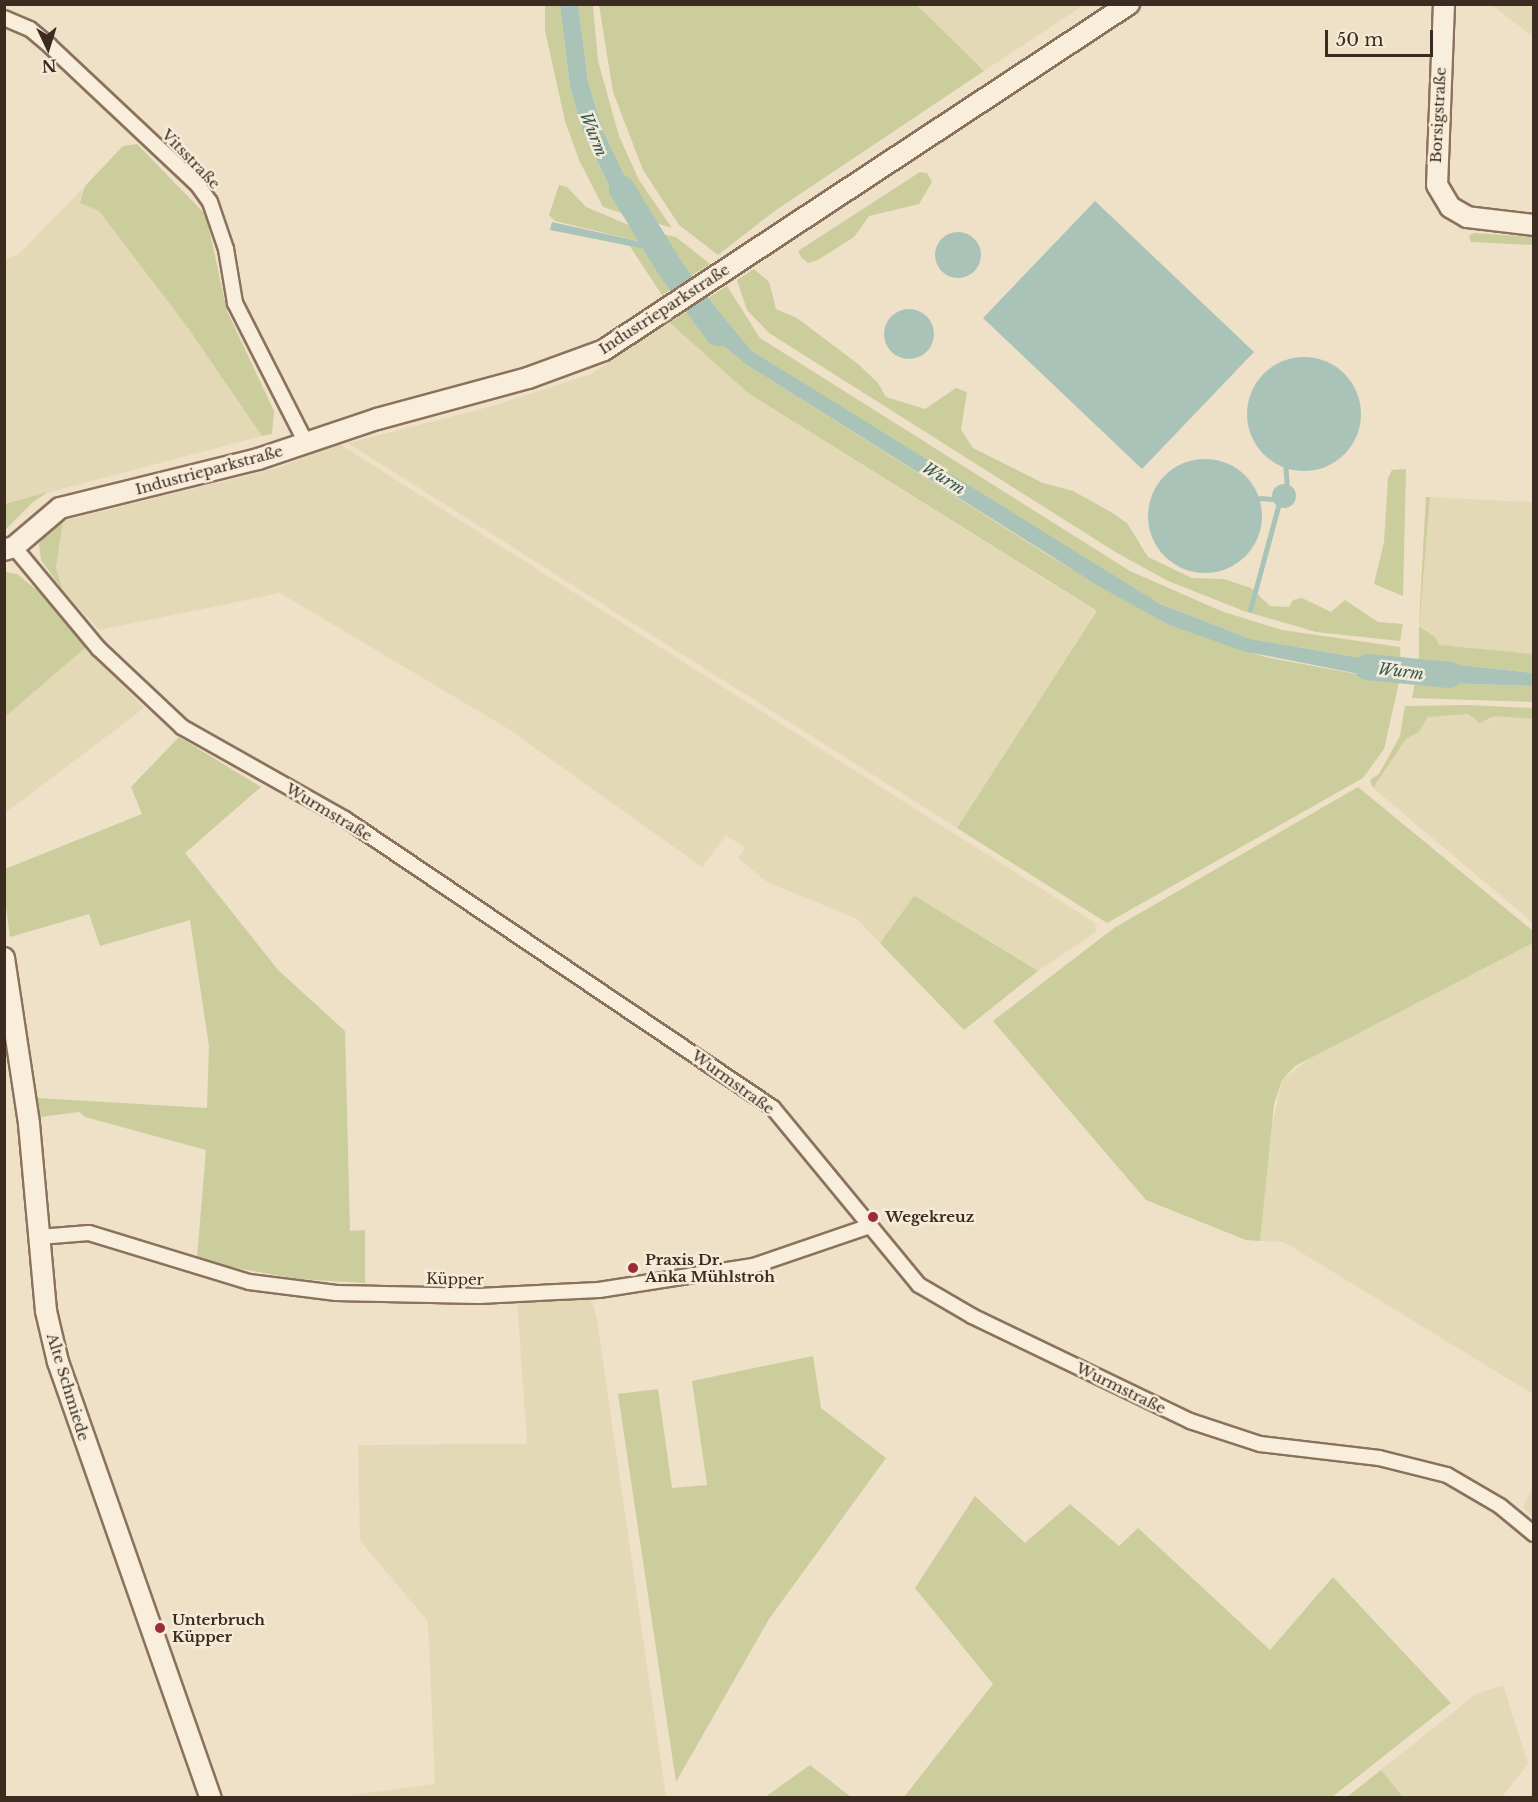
<!DOCTYPE html>
<html>
<head>
<meta charset="utf-8">
<style>
  body { margin:0 }
  #map { position:relative; width:1538px; height:1802px; overflow:hidden; background:#efe0c8; font-family:"Libre Baskerville",serif }
  div>[style] { position:absolute }
  .farmland>* { inset:0; background:#e4d9b6 }
  .green>* { inset:0; background:#cbcd9c }
  .water>* { inset:0; background:#a9c3b9 }
  .round { border-radius:50% }
  .stream>* { height:4.5px; margin:-2.25px; padding:0 2.25px; transform-origin:2.25px; border-radius:2.25px; background:#a9c3b9 }
  .river>* { height:26px; margin:-13px; padding:0 13px; transform-origin:13px; border-radius:13px; background:#a9c3b9 }
  .roads { filter:drop-shadow(2px 0 #8b725d) drop-shadow(-2px 0 #8b725d) drop-shadow(0 2px #8b725d) drop-shadow(0 -2px #8b725d) }
  .street>* { height:14px; margin:-7px; padding:0 7px; transform-origin:7px; border-radius:7px; background:#f9eedc }
  .secondary>* { height:20px; margin:-10px; padding:0 10px; transform-origin:10px; border-radius:10px; background:#f9eedc }
  .dots>* { width:16px; height:16px; translate:-50% -50%; box-sizing:border-box; border:3px solid #f6ebd8; border-radius:50% }
  span { translate:-50% -50%; white-space:nowrap; text-align:center; line-height:1.15; -webkit-text-stroke:5px #f6ebd8; paint-order:stroke }
  .street-label { font-size:15px; color:#3b2b20 }
  .poi-label { font-size:15px; color:#3b2b20; font-weight:700 }
  .left { translate:0 -50%; text-align:left }
  .water-label { font-size:16px; color:#305b55; font-style:italic }
  .frame { position:absolute; inset:0; border:6px solid #3b2b20; pointer-events:none }
  .north { position:absolute; left:18px; top:18px; width:60px; height:60px; -webkit-text-stroke:4px #f6ebd8; paint-order:stroke; rotate:176deg; font-size:16px; font-weight:700; line-height:24px; text-align:center; color:#3b2b20 }
  .north::after { content:''; display:block; margin:auto; width:21px; height:27px; background:#3b2b20; clip-path:polygon(50% 0,100% 100%,50% 72%,0 100%) }
  .scale { position:absolute; left:1325px; top:30px; width:108px; height:27px; box-sizing:border-box; border:3px solid #3b2b20; border-top:0; padding-left:8px; font-size:18px; line-height:21px; white-space:nowrap; color:#3b2b20; -webkit-text-stroke:4px #f6ebd8; paint-order:stroke }
</style>
</head>
<body>
<div id="map">
  <div class="farmland">
    <div style="clip-path:polygon(917px 5px,1084px 5px,984px 71px)"></div>
    <div style="clip-path:polygon(1492px 5px,1533px 5px,1533px 37px)"></div>
    <div style="clip-path:polygon(85px 186px,80px 202px,99px 211px,188px 328px,262px 436px,5px 504px,5px 260px,19px 254px)"></div>
    <div style="clip-path:polygon(669px 322px,748px 393px,1097px 612px,957px 828px,348px 443px,493px 406px,591px 374px)"></div>
    <div style="clip-path:polygon(338px 443px,1078px 912px,1095px 923px,1096px 932px,1038px 971px,915px 896px,880px 943px,857px 919px,767px 882px,738px 858px,745px 848px,726px 835px,702px 867px,507px 728px,280px 593px,99px 630px,62px 589px,56px 567px,63px 521px,278px 468px)"></div>
    <div style="clip-path:polygon(1426px 497px,1533px 502px,1533px 654px,1439px 645px,1435px 637px,1419px 625px)"></div>
    <div style="clip-path:polygon(86px 647px,144px 708px,5px 813px,5px 717px)"></div>
    <div style="clip-path:polygon(1469px 714px,1475px 720px,1489px 721px,1495px 716px,1533px 719px,1533px 923px,1373px 788px,1406px 739px,1419px 732px,1428px 717px)"></div>
    <div style="clip-path:polygon(1533px 943px,1533px 1394px,1284px 1242px,1260px 1241px,1267px 1148px,1282px 1080px,1318px 1052px)"></div>
    <div style="clip-path:polygon(585px 1296px,593px 1303px,597px 1320px,666px 1797px,330px 1798px,435px 1784px,428px 1621px,360px 1541px,358px 1445px,527px 1444px,517px 1299px)"></div>
    <div style="clip-path:polygon(1533px 1486px,1533px 1518px,1523px 1507px)"></div>
    <div style="clip-path:polygon(1503px 1685px,1528px 1764px,1502px 1797px,1403px 1797px,1381px 1770px,1476px 1694px)"></div>
  </div>
  <div class="green">
    <div style="clip-path:polygon(545px 5px,560px 5px,570px 87px,582px 129px,622px 213px,603px 207px,579px 160px,565px 121px,545px 31px)"></div>
    <div style="clip-path:polygon(578px 5px,593px 5px,598px 61px,619px 136px,639px 180px,672px 228px,646px 220px,602px 129px,588px 81px)"></div>
    <div style="clip-path:polygon(599px 5px,917px 5px,984px 71px,776px 210px,718px 255px,679px 225px,643px 170px,613px 92px)"></div>
    <div style="clip-path:polygon(137px 144px,206px 215px,227px 311px,274px 411px,272px 434px,262px 436px,188px 328px,99px 211px,80px 203px,85px 186px,123px 146px)"></div>
    <div style="clip-path:polygon(920px 172px,927px 173px,932px 182px,919px 204px,869px 216px,854px 237px,818px 260px,808px 263px,802px 258px,798px 251px)"></div>
    <div style="clip-path:polygon(559px 185px,567px 187px,586px 207px,636px 228px,642px 242px,555px 221px,549px 215px)"></div>
    <div style="clip-path:polygon(1474px 233px,1533px 237px,1533px 245px,1471px 242px,1469px 236px)"></div>
    <div style="clip-path:polygon(660px 234px,676px 237px,710px 264px,691px 276px)"></div>
    <div style="clip-path:polygon(629px 245px,650px 250px,673px 288px,662px 295px)"></div>
    <div style="clip-path:polygon(754px 269px,769px 282px,776px 309px,797px 318px,858px 364px,878px 383px,886px 397px,925px 409px,956px 388px,967px 392px,961px 430px,973px 448px,1043px 483px,1073px 491px,1111px 512px,1127px 523px,1148px 557px,1192px 578px,1224px 579px,1251px 588px,1270px 606px,1289px 607px,1293px 600px,1302px 598px,1331px 612px,1345px 600px,1378px 622px,1403px 624px,1400px 641px,1316px 632px,1244px 611px,1168px 581px,1117px 553px,769px 333px,747px 310px,737px 280px)"></div>
    <div style="clip-path:polygon(727px 286px,760px 338px,1130px 571px,1221px 611px,1282px 630px,1400px 647px,1401px 665px,1251px 639px,1160px 604px,1108px 575px,752px 351px,708px 298px)"></div>
    <div style="clip-path:polygon(690px 310px,709px 334px,747px 365px,1051px 557px,1169px 625px,1265px 657px,1399px 682px,1384px 749px,1363px 778px,1107px 923px,957px 828px,1097px 611px,748px 393px,669px 322px)"></div>
    <div style="clip-path:polygon(1406px 469px,1403px 596px,1374px 584px,1384px 542px,1388px 478px,1392px 470px)"></div>
    <div style="clip-path:polygon(48px 492px,33px 502px,5px 530px,5px 504px)"></div>
    <div style="clip-path:polygon(1426px 497px,1430px 497px,1419px 626px,1435px 637px,1439px 645px,1533px 654px,1533px 673px,1431px 662px,1419px 666px,1419px 625px)"></div>
    <div style="clip-path:polygon(63px 521px,56px 567px,62px 589px,41px 560px,39px 544px,53px 524px)"></div>
    <div style="clip-path:polygon(5px 572px,17px 574px,44px 596px,86px 647px,5px 717px)"></div>
    <div style="clip-path:polygon(1415px 682px,1533px 686px,1533px 702px,1412px 698px)"></div>
    <div style="clip-path:polygon(1467px 705px,1533px 708px,1533px 719px,1495px 716px,1480px 723px,1468px 714px,1428px 717px,1419px 732px,1406px 739px,1373px 788px,1370px 780px,1379px 774px,1400px 736px,1405px 706px)"></div>
    <div style="clip-path:polygon(179px 737px,261px 787px,185px 853px,278px 970px,345px 1031px,350px 1231px,365px 1230px,365px 1283px,298px 1279px,230px 1267px,197px 1257px,206px 1150px,85px 1117px,79px 1112px,40px 1117px,37px 1098px,207px 1108px,209px 1046px,190px 920px,100px 946px,89px 914px,10px 937px,5px 900px,5px 869px,142px 814px,131px 787px)"></div>
    <div style="clip-path:polygon(1358px 787px,1533px 931px,1533px 943px,1295px 1066px,1282px 1080px,1274px 1104px,1260px 1241px,1246px 1240px,1146px 1200px,993px 1021px,1114px 928px)"></div>
    <div style="clip-path:polygon(914px 896px,915px 896px,1038px 971px,964px 1030px,880px 943px)"></div>
    <div style="clip-path:polygon(813px 1356px,821px 1408px,886px 1458px,769px 1619px,676px 1782px,618px 1394px,658px 1389px,672px 1488px,707px 1485px,692px 1381px)"></div>
    <div style="clip-path:polygon(975px 1496px,1025px 1543px,1070px 1504px,1119px 1546px,1138px 1528px,1270px 1650px,1333px 1577px,1451px 1703px,1332px 1797px,904px 1797px,993px 1684px,915px 1588px)"></div>
    <div style="clip-path:polygon(810px 1765px,851px 1797px,765px 1797px)"></div>
    <div style="clip-path:polygon(1381px 1770px,1403px 1797px,1347px 1797px)"></div>
  </div>
  <div class="water">
    <div style="clip-path:polygon(560px 5px,578px 5px,588px 81px,602px 129px,646px 220px,622px 213px,582px 129px,570px 87px)"></div>
    <div style="clip-path:polygon(1095px 201px,1254px 352px,1142px 469px,983px 318px)"></div>
    <div style="clip-path:polygon(552px 222px,642px 242px,636px 228px,660px 234px,691px 276px,673px 288px,650px 250px,550px 230px)"></div>
    <div class="round" style="left:935px;top:232px;width:46px;height:46px"></div>
    <div style="clip-path:polygon(708px 298px,752px 351px,1160px 604px,1251px 639px,1401px 665px,1399px 682px,1243px 651px,1169px 625px,1102px 588px,747px 365px,709px 334px,690px 310px)"></div>
    <div class="round" style="left:884px;top:309px;width:50px;height:50px"></div>
    <div class="round" style="left:1247px;top:357px;width:114px;height:114px"></div>
    <div class="round" style="left:1148px;top:459px;width:114px;height:114px"></div>
    <div class="round" style="left:1272px;top:484px;width:24px;height:24px"></div>
    <div style="clip-path:polygon(1431px 662px,1533px 673px,1533px 686px,1415px 682px,1418px 666px)"></div>
  </div>
  <div class="stream">
    <div style="left:1286px;top:468px;width:16px;rotate:86deg"></div>
    <div style="left:1260px;top:498px;width:12px;rotate:5deg"></div>
    <div style="left:1250px;top:610px;width:107px;rotate:-74.8deg"></div>
  </div>
  <div class="river">
    <div style="left:622px;top:189px;width:92px;rotate:58.7deg"></div>
    <div style="left:670px;top:268px;width:81px;rotate:53.6deg"></div>
    <div style="left:1367px;top:667px;width:83px;rotate:5.5deg"></div>
  </div>
  <div class="roads">
    <div class="street">
      <div style="left:4px;top:18px;width:28px;rotate:23deg"></div>
      <div style="left:30px;top:29px;width:26px;rotate:40deg"></div>
      <div style="left:50px;top:46px;width:202px;rotate:43.2deg"></div>
      <div style="left:197px;top:184px;width:22px;rotate:54deg"></div>
      <div style="left:210px;top:202px;width:50px;rotate:71.2deg"></div>
      <div style="left:226px;top:249px;width:55px;rotate:80.5deg"></div>
      <div style="left:235px;top:303px;width:157px;rotate:63.1deg"></div>
      <div style="left:14px;top:547px;width:133px;rotate:50.2deg"></div>
      <div style="left:99px;top:649px;width:114px;rotate:43.2deg"></div>
      <div style="left:182px;top:727px;width:187px;rotate:29.4deg"></div>
      <div style="left:345px;top:819px;width:516px;rotate:34.03deg"></div>
      <div style="left:773px;top:1108px;width:229px;rotate:50.5deg"></div>
      <div style="left:919px;top:1285px;width:61px;rotate:30.3deg"></div>
      <div style="left:972px;top:1316px;width:242px;rotate:25.7deg"></div>
      <div style="left:1190px;top:1421px;width:74px;rotate:18.2deg"></div>
      <div style="left:1260px;top:1444px;width:120px;rotate:6.7deg"></div>
      <div style="left:1379px;top:1458px;width:70px;rotate:14deg"></div>
      <div style="left:1447px;top:1475px;width:61px;rotate:30.3deg"></div>
      <div style="left:1500px;top:1506px;width:44px;rotate:39.5deg"></div>
      <div style="left:39px;top:1237px;width:50px;rotate:-4.6deg"></div>
      <div style="left:89px;top:1233px;width:167px;rotate:17deg"></div>
      <div style="left:249px;top:1282px;width:88px;rotate:7.2deg"></div>
      <div style="left:336px;top:1293px;width:143px;rotate:1.2deg"></div>
      <div style="left:479px;top:1296px;width:120px;rotate:-2.9deg"></div>
      <div style="left:599px;top:1290px;width:156px;rotate:-8.9deg"></div>
      <div style="left:753px;top:1266px;width:124px;rotate:-18.9deg"></div>
    </div>
    <div class="secondary">
      <div style="left:1444px;top:4px;width:181px;rotate:92.2deg"></div>
      <div style="left:1437px;top:185px;width:26px;rotate:59deg"></div>
      <div style="left:1450px;top:207px;width:20px;rotate:30deg"></div>
      <div style="left:1467px;top:217px;width:67px;rotate:6.8deg"></div>
      <div style="left:4px;top:550px;width:10px;rotate:-17deg"></div>
      <div style="left:14px;top:547px;width:60px;rotate:-40.3deg"></div>
      <div style="left:60px;top:508px;width:204px;rotate:-13.9deg"></div>
      <div style="left:258px;top:459px;width:126px;rotate:-18.6deg"></div>
      <div style="left:377px;top:419px;width:156px;rotate:-15.2deg"></div>
      <div style="left:528px;top:378px;width:81px;rotate:-20.2deg"></div>
      <div style="left:604px;top:350px;width:629px;rotate:-33.39deg"></div>
      <div style="left:4px;top:958px;width:168px;rotate:81.4deg"></div>
      <div style="left:29px;top:1124px;width:188px;rotate:84.8deg"></div>
      <div style="left:46px;top:1311px;width:52px;rotate:76.8deg"></div>
      <div style="left:58px;top:1362px;width:462px;rotate:70.7deg"></div>
    </div>
  </div>
  <div class="dots">
    <div style="left:873px;top:1217px;background:#9a2d36"></div>
    <div style="left:633px;top:1268px;background:#9a2d36"></div>
    <div style="left:160px;top:1628px;background:#9a2d36"></div>
  </div>
  <div class="street-label">
    <span style="left:1438px;top:115px;rotate:-87deg">Borsigstraße</span>
    <span style="left:191px;top:159px;rotate:46deg">Vitsstraße</span>
    <span style="left:664px;top:309px;rotate:-33deg">Industrieparkstraße</span>
    <span style="left:209px;top:470px;rotate:-15deg">Industrieparkstraße</span>
    <span style="left:329px;top:812px;rotate:31deg">Wurmstraße</span>
    <span style="left:733px;top:1082px;rotate:36deg">Wurmstraße</span>
    <span style="left:455px;top:1279px;rotate:1deg">Küpper</span>
    <span style="left:68px;top:1387px;rotate:73deg">Alte Schmiede</span>
    <span style="left:1121px;top:1388px;rotate:26deg">Wurmstraße</span>
  </div>
  <div class="poi-label">
    <span class="left" style="left:885px;top:1217px">Wegekreuz</span>
    <span class="left" style="left:645px;top:1268px">Praxis Dr.<br>Anka Mühlstroh</span>
    <span class="left" style="left:172px;top:1628px">Unterbruch<br>Küpper</span>
  </div>
  <div class="water-label">
    <span style="left:594px;top:134px;rotate:68deg">Wurm</span>
    <span style="left:944px;top:478px;rotate:32deg">Wurm</span>
    <span style="left:1401px;top:671px;rotate:7deg">Wurm</span>
  </div>
  <div class="frame"></div>
  <div class="north">N</div>
  <div class="scale">50 m</div>
</div>
</body>
</html>
